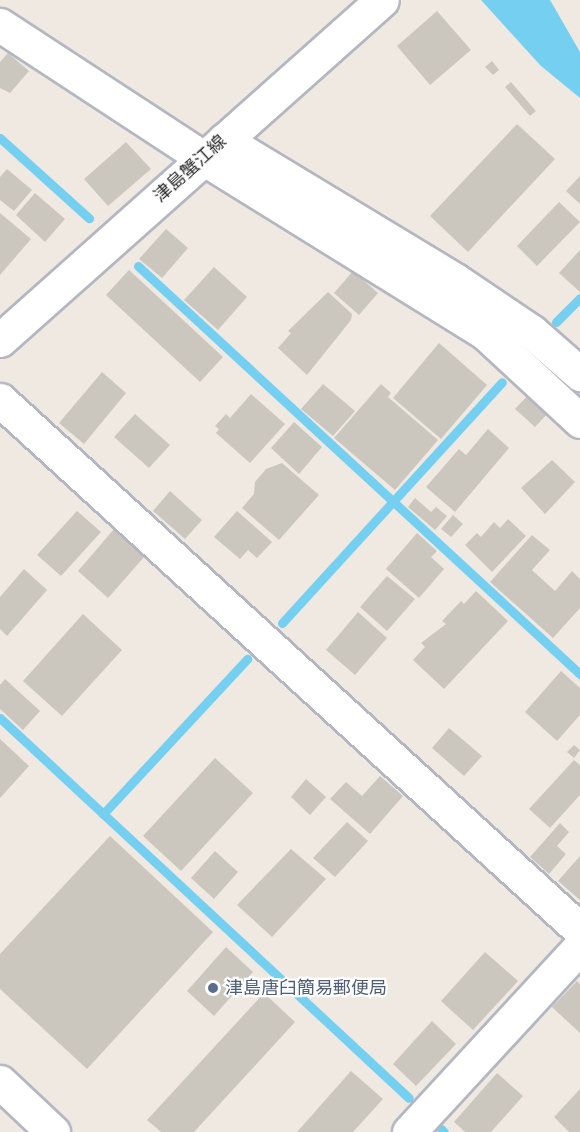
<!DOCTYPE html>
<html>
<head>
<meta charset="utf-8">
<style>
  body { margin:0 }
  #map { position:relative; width:580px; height:1132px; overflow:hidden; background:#efe9e1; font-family:"Fira Sans Condensed","Noto Sans JP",sans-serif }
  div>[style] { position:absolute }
  .water>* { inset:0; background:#75cff0 }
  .stream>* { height:9px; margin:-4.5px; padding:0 4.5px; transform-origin:4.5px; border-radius:4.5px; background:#75cff0 }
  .building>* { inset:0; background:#cbc7bf }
  .roads { filter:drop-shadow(2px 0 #b4b7c1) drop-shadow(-2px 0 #b4b7c1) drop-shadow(0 2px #b4b7c1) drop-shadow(0 -2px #b4b7c1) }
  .street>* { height:33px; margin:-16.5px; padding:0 16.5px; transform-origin:16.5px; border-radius:16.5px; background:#fff }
  .secondary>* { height:33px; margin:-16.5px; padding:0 16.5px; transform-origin:16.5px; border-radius:16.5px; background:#fff }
  .dots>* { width:16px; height:16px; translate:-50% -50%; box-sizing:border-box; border:3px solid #fff; border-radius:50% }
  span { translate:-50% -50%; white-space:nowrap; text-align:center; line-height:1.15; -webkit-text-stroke:4.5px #fff; paint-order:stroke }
  .street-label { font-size:18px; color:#2e2e2e }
  .service-label { font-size:18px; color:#4e5e75 }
  .left { translate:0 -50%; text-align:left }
</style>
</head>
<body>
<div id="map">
  <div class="water">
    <div style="clip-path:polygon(481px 0,550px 0,580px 52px,580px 98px,541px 66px)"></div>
  </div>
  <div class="stream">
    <div style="left:0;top:138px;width:120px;rotate:42deg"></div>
    <div style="left:138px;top:266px;width:602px;rotate:42.71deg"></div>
    <div style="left:556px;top:322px;width:34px;rotate:-45deg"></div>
    <div style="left:282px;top:623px;width:326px;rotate:-47.6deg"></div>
    <div style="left:0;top:718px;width:558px;rotate:42.9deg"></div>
    <div style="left:103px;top:814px;width:212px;rotate:-47.1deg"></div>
    <div style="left:441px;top:1129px;width:4px;rotate:45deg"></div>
  </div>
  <div class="building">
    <div style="clip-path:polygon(437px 11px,471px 50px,430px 85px,397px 46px)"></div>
    <div style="clip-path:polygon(8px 53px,29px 71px,10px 93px,0 88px,0 62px)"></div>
    <div style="clip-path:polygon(492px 61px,499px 70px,493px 75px,485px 67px)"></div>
    <div style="clip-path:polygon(511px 82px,536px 111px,530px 116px,505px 87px)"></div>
    <div style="clip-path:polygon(517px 124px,555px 159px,468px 252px,430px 216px)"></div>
    <div style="clip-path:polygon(126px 142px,151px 169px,108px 206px,84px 179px)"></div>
    <div style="clip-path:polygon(7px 169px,32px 190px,14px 211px,0 200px,0 177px)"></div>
    <div style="clip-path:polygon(580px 176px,580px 204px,566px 191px)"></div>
    <div style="clip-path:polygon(35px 193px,65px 219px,45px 242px,16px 215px)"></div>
    <div style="clip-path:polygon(559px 202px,580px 222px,537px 266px,517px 246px)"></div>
    <div style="clip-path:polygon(0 213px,31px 239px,0 275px)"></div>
    <div style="clip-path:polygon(166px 229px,188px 248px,162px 278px,139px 259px)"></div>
    <div style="clip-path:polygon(580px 250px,580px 292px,559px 273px)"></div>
    <div style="clip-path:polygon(214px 267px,247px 297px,218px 330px,184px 300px)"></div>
    <div style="clip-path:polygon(129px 270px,223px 357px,200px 382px,106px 295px)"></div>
    <div style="clip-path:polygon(353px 271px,378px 293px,359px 315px,334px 293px)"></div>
    <div style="clip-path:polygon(328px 292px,352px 314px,351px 320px,307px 375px,278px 348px,291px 333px,288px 331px)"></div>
    <div style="clip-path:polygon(439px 343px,487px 385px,441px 439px,393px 398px)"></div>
    <div style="clip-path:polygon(102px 372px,126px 393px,84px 444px,59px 423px)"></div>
    <div style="clip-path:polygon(323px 384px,355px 411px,333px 436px,301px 409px)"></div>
    <div style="clip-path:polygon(381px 384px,391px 393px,388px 397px,438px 440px,395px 490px,334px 438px)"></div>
    <div style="clip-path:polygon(531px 392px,551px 410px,535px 427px,515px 409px)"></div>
    <div style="clip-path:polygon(251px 394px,285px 424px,250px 463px,216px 433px,219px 429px,215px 426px,226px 414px,230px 418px)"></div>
    <div style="clip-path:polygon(135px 414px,170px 445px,149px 468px,114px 437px)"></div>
    <div style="clip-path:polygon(294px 422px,322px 447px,299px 474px,271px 448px)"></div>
    <div style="clip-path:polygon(488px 429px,509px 448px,455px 512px,426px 487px,459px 449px,466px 455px)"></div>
    <div style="clip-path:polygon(552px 460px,575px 482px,545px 514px,521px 488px)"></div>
    <div style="clip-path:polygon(282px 463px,319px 495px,279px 540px,242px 508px,254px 494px,255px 482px,266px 469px)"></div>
    <div style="clip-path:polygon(170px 491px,202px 520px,185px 539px,153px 511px)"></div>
    <div style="clip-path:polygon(415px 498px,431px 512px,436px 507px,447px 516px,435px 530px,408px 507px)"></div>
    <div style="clip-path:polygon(77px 511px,101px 532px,61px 576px,37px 555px)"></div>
    <div style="clip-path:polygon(237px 511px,272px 542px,257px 558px,248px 550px,240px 559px,214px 537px)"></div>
    <div style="clip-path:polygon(453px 515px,463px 524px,451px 537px,441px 529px)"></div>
    <div style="clip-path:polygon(508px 519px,526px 536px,492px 572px,465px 545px,477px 533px,481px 537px,494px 522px,500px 528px)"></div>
    <div style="clip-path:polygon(114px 529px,145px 556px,108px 598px,78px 571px)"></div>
    <div style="clip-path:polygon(417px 533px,437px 551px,431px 557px,444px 569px,419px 598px,386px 569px)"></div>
    <div style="clip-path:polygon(532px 535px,550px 550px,532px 570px,555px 591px,572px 571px,580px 579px,580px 608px,553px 638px,490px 582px)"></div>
    <div style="clip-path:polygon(24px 569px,47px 590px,7px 636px,0 629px,0 597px)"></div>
    <div style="clip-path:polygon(387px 576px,415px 599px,387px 631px,360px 607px)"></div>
    <div style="clip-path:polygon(476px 591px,508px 621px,444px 689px,413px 660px,425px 647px,421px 643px,446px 624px,442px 621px,461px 601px,464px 604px)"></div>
    <div style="clip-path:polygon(358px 612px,387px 638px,355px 675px,326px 650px)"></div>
    <div style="clip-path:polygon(83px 614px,122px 650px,62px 716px,23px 681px)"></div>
    <div style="clip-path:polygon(561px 671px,580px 688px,580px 715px,557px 741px,525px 712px)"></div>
    <div style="clip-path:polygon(5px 679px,40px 711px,23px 730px,0 709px,0 685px)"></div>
    <div style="clip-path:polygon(449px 728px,482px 756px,464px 776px,432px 748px)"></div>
    <div style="clip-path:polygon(0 739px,29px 766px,0 798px)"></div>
    <div style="clip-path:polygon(574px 745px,580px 750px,574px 758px,567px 752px)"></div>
    <div style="clip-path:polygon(215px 758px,253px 793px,181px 871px,143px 836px)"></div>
    <div style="clip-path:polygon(574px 760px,580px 765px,580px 795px,550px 828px,529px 809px)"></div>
    <div style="clip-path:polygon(380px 776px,403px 796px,370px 834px,330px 799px,346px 782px,362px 796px)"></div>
    <div style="clip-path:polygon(306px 779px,326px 797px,310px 815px,291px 797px)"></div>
    <div style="clip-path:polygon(347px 822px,368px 841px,335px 877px,313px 858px)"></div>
    <div style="clip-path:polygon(560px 823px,569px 832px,557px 846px,566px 854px,549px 874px,530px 857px)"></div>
    <div style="clip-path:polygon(110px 836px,213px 932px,87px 1069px,0 989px,0 954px)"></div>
    <div style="clip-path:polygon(291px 849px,326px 879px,272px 937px,237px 905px)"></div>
    <div style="clip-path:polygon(215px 851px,238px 872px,214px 899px,191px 878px)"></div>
    <div style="clip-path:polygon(580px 856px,580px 900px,558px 881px)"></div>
    <div style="clip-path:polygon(226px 947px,253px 972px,214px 1016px,187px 991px)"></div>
    <div style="clip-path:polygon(485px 952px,518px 981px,473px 1030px,441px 1001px)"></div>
    <div style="clip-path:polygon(577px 981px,580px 984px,580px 1033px,552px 1007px)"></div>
    <div style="clip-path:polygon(264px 993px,295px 1022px,194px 1132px,161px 1132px,147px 1120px)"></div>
    <div style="clip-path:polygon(432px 1021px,456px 1044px,416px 1086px,393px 1064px)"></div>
    <div style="clip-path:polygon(351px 1071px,383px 1099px,353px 1132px,297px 1132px)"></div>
    <div style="clip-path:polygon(497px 1073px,523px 1096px,491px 1132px,465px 1132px,454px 1122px)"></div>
    <div style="clip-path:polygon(580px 1089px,580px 1132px,569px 1132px,554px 1117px)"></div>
  </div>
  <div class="roads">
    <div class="street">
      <div style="left:0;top:25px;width:243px;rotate:33.2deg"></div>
      <div style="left:203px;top:158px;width:331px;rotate:31.8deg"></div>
      <div style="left:484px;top:332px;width:131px;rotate:42.8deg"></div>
      <div style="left:224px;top:140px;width:270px;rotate:31.2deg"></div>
      <div style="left:455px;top:280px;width:93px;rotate:34deg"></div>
      <div style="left:532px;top:332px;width:64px;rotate:41.2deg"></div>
      <div style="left:0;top:400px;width:786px;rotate:42.42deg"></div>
      <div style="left:409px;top:1132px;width:252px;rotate:-47.3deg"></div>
    </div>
    <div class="secondary">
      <div style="left:0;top:340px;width:511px;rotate:-41.67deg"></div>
      <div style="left:0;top:1082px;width:73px;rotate:43.3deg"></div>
    </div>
  </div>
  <div class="dots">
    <div style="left:213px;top:988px;background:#5c6f8a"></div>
  </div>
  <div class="street-label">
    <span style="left:190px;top:169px;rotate:-42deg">津島蟹江線</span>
  </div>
  <div class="service-label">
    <span class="left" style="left:225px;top:988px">津島唐臼簡易郵便局</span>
  </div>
</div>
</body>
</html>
